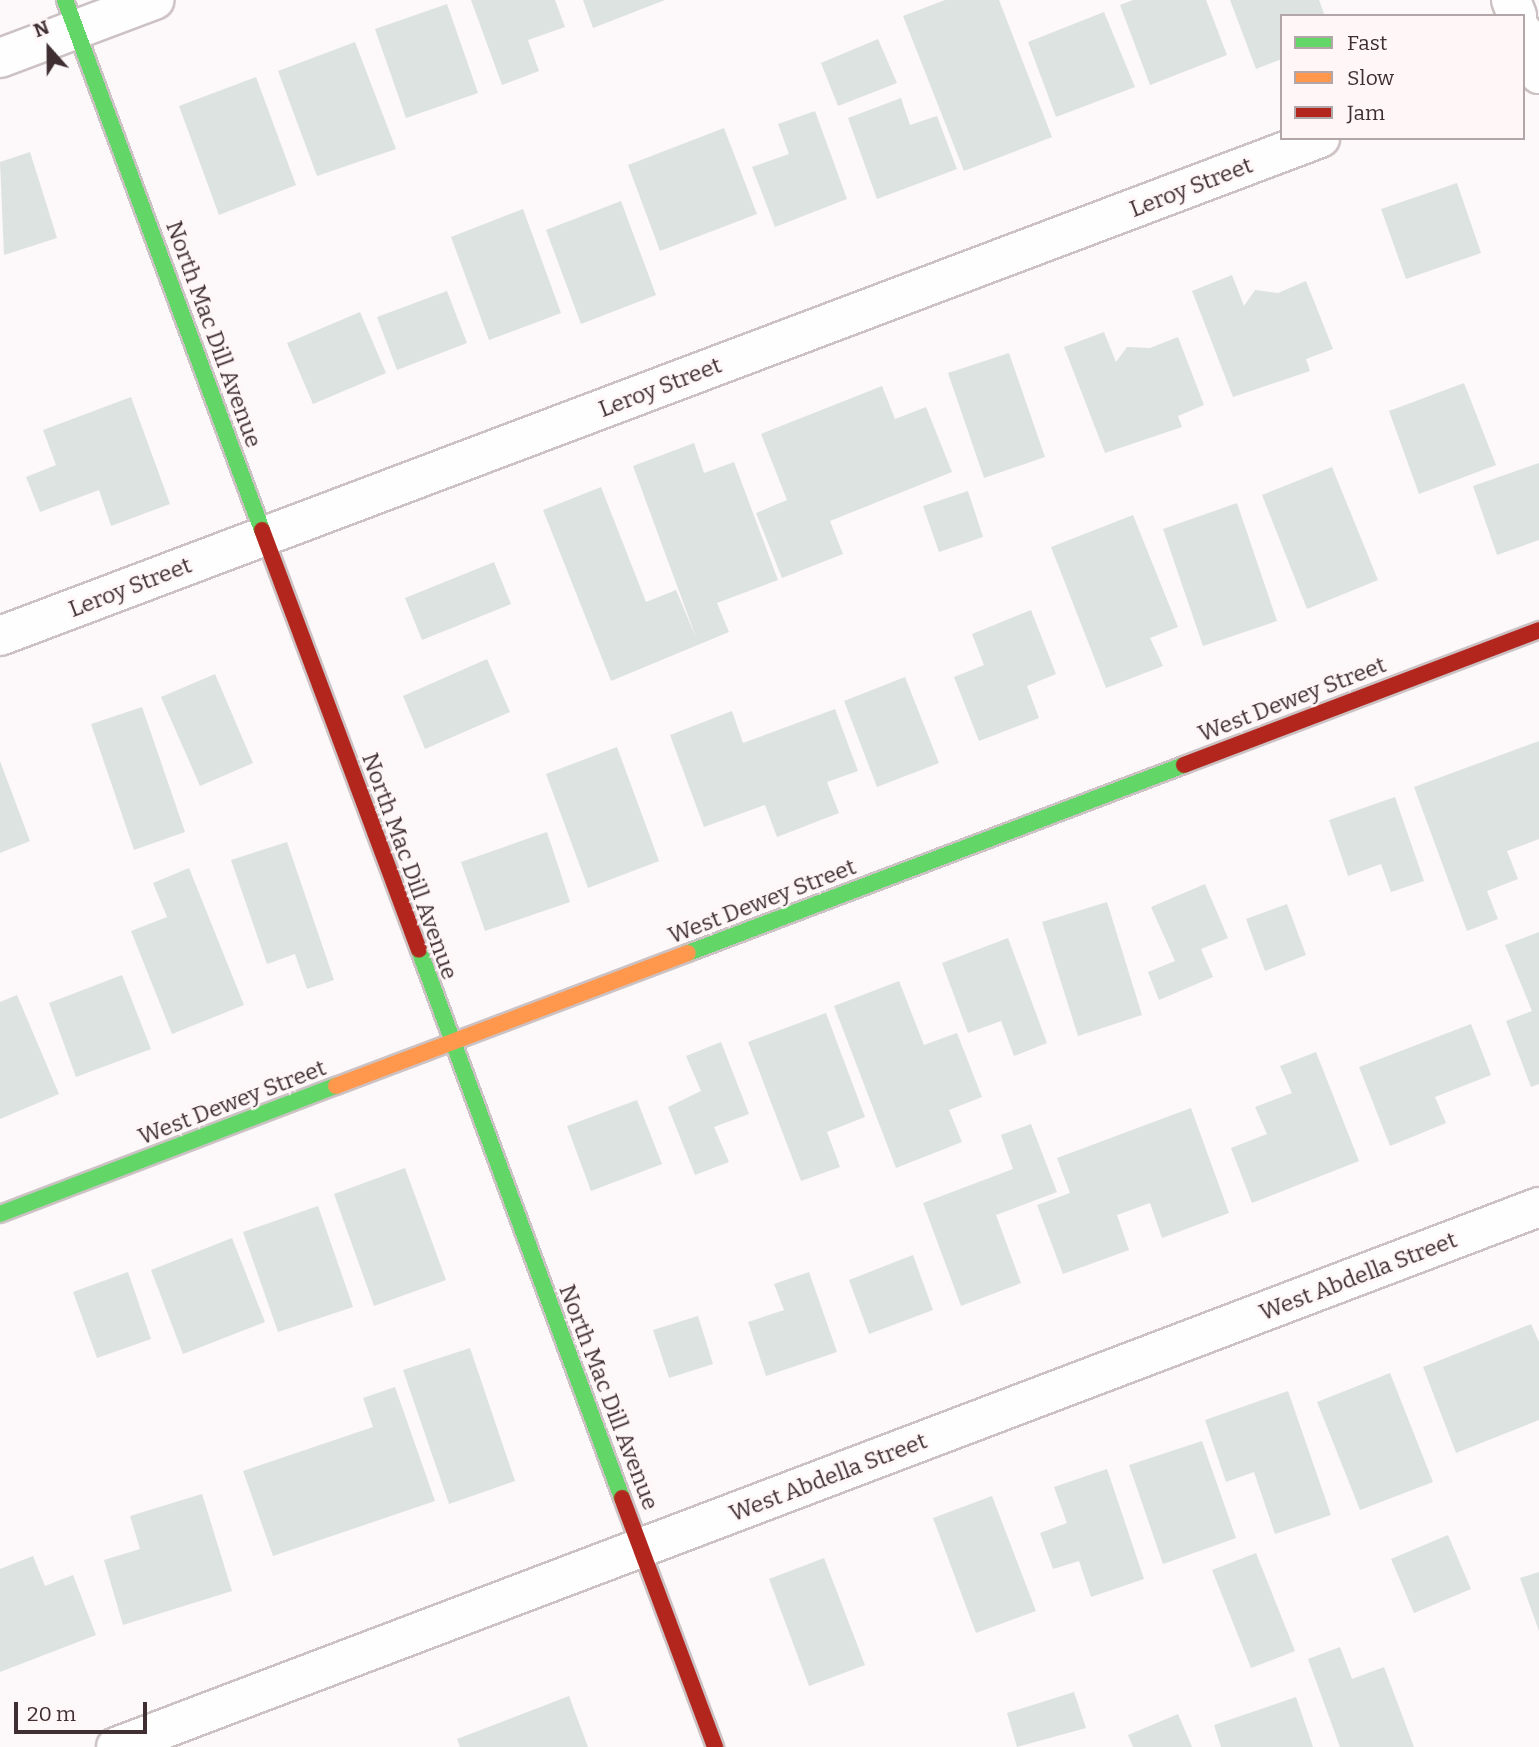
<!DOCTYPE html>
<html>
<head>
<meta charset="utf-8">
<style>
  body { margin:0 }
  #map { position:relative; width:1539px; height:1747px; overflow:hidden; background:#fdf8f9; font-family:Bitter,serif }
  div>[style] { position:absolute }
  .building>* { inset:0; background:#dde3e1 }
  .roads { filter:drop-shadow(2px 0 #ccc2c4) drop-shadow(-2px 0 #ccc2c4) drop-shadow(0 2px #ccc2c4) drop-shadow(0 -2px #ccc2c4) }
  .street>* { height:38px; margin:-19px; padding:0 19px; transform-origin:19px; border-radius:19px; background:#fffefe }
  .fast>* { height:16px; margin:-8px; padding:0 8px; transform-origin:8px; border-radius:8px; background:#63d668 }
  .slow>* { height:16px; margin:-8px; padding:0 8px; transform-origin:8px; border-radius:8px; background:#ff974d }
  .jam>* { height:16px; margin:-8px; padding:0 8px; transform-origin:8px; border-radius:8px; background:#b3261e }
  span { translate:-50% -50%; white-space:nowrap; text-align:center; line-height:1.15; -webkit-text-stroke:5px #fff6f8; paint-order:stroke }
  .street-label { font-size:23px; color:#3f2f32 }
  .legend { position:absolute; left:1280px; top:14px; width:245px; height:126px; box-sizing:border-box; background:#fff6f8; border:2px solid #b2a6a9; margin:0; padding:9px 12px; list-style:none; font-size:21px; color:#3f2f32 }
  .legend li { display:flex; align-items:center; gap:14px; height:35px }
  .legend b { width:35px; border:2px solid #b2a6a9 }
  .north { position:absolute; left:14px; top:14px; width:70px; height:70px; -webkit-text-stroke:5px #fff6f8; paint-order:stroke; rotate:339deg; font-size:19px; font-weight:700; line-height:28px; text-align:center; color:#3f2f32 }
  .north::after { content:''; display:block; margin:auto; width:24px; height:32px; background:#3f2f32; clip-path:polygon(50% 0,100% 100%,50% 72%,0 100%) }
  .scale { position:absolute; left:14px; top:1702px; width:133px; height:32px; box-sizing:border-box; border:4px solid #3f2f32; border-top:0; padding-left:9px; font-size:21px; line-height:24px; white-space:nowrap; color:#3f2f32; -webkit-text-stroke:5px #fff6f8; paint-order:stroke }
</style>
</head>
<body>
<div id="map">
  <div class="building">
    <div style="clip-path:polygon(471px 0,555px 0,565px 27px,528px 40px,539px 71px,502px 85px)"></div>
    <div style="clip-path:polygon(583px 0,665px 0,593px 28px)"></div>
    <div style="clip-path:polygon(945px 0,999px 0,1052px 137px,964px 171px,903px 16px)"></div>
    <div style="clip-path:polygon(1133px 0,1206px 0,1227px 55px,1150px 85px,1120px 5px)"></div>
    <div style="clip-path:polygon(1230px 0,1319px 0,1325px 16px,1282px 16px,1282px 59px,1256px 69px)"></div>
    <div style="clip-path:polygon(447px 4px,478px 93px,406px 118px,375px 29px)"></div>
    <div style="clip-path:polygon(1104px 12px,1135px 87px,1056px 117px,1028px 42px)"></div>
    <div style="clip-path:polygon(878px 39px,897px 83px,838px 106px,821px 63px)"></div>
    <div style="clip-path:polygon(355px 42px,396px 149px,317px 176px,278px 71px)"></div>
    <div style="clip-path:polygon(256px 77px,296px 185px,219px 215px,179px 106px)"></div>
    <div style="clip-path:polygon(901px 98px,910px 125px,937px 116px,957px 169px,877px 199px,848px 118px)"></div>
    <div style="clip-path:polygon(815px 111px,847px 199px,775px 227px,752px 167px,789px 154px,778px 124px)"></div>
    <div style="clip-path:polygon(724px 128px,757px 214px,660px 251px,628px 165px)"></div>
    <div style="clip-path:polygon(30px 152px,57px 238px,4px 255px,0 162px)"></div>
    <div style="clip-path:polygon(1457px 183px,1481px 253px,1406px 279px,1381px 209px)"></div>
    <div style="clip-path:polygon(621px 201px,656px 295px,581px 324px,546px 230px)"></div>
    <div style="clip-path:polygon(523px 209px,561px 313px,489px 340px,451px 237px)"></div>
    <div style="clip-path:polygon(1232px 275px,1244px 306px,1255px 290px,1278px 293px,1306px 281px,1333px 349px,1306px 359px,1310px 371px,1233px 397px,1192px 291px)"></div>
    <div style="clip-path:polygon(447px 291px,467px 343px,397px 370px,377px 317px)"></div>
    <div style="clip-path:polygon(360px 312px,386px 373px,313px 404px,287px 343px)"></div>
    <div style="clip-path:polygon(1104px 332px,1116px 362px,1127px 347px,1150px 348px,1178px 337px,1204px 405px,1178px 416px,1182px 427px,1105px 453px,1064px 347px)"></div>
    <div style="clip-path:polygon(1009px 353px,1045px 457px,984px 478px,948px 373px)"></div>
    <div style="clip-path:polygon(1464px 383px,1496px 465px,1419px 494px,1389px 411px)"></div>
    <div style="clip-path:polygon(882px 386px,895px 419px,926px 407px,952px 472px,830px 521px,843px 554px,782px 578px,756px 513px,787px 500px,761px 434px)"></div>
    <div style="clip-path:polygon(131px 397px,170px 504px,111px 526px,99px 490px,40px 512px,26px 477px,56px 465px,43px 430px)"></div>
    <div style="clip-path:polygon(694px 443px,704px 473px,734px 462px,778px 580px,717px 603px,729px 632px,611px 681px,543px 510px,601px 487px,646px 602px,676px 590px,697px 640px,633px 466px)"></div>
    <div style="clip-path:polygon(1539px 463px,1539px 540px,1497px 555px,1473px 486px)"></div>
    <div style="clip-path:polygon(1332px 467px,1378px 580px,1307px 609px,1262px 495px)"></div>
    <div style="clip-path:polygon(968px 491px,983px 537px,939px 552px,923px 506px)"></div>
    <div style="clip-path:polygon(1237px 503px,1277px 621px,1203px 646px,1163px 529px)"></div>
    <div style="clip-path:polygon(1133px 515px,1178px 627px,1150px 638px,1163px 666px,1106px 688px,1051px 547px)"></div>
    <div style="clip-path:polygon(494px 562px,511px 604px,422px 640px,405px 598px)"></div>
    <div style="clip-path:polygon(1031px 610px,1056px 674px,1027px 686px,1039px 718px,979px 741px,954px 677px,984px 665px,972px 634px)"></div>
    <div style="clip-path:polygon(487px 659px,510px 712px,425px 749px,403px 696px)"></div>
    <div style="clip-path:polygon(215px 674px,253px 763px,200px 786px,161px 697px)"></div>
    <div style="clip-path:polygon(905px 677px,939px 763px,877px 787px,844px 701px)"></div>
    <div style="clip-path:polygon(142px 707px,185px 832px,134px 850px,91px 724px)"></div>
    <div style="clip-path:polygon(835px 709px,858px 771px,827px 782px,839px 813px,777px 837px,765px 805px,704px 827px,670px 735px,732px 711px,743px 743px)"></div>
    <div style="clip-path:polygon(1539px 741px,1539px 839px,1507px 851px,1518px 879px,1487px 891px,1498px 919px,1467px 931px,1414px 787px)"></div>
    <div style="clip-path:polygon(617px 747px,659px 861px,588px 888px,546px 774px)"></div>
    <div style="clip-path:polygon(0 761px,30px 841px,0 853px)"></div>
    <div style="clip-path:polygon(1395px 797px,1424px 881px,1391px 892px,1381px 864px,1348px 876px,1329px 820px)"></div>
    <div style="clip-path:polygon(547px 832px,570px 902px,485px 931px,461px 862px)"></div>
    <div style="clip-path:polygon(287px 842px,334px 980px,307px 989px,295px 954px,267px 964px,231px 860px)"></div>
    <div style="clip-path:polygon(189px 868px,244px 1005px,172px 1034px,131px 931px,167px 917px,153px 883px)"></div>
    <div style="clip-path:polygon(1205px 884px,1228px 938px,1201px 949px,1213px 977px,1159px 1000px,1148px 972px,1175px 961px,1151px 907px)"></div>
    <div style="clip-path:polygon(1107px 902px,1142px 1015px,1078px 1036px,1042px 922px)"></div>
    <div style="clip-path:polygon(1287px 904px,1306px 955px,1265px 971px,1246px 919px)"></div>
    <div style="clip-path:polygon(1539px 932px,1539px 1084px,1531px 1087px,1506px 1021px,1532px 1011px,1505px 945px)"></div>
    <div style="clip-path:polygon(1008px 938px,1047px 1043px,1014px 1056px,1001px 1021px,968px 1033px,942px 963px)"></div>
    <div style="clip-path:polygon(122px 975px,151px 1049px,76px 1077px,49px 1003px)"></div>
    <div style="clip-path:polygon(899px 981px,924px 1045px,957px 1033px,982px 1097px,949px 1110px,962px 1142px,896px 1168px,834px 1006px)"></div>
    <div style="clip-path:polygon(17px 995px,59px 1094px,0 1119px,0 1002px)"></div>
    <div style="clip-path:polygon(826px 1013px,865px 1117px,827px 1132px,840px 1167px,801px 1181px,748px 1042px)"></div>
    <div style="clip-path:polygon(1471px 1024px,1491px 1075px,1435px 1097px,1446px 1123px,1390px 1146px,1359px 1067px)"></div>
    <div style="clip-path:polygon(721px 1042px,749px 1114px,714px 1127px,729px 1162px,695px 1175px,668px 1107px,701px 1091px,686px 1056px)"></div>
    <div style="clip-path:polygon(1316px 1052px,1359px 1161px,1252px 1203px,1231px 1148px,1267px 1134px,1255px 1107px,1292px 1093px,1280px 1066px)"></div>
    <div style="clip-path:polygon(637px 1100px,662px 1164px,591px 1191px,567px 1126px)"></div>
    <div style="clip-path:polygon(1191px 1108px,1229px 1213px,1162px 1238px,1150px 1203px,1117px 1215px,1129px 1250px,1063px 1274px,1037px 1205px,1070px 1193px,1057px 1158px)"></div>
    <div style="clip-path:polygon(1031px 1124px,1057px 1192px,996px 1215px,1021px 1283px,961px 1306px,923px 1203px,1013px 1169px,1001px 1135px)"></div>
    <div style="clip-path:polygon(405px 1168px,446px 1280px,374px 1306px,334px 1194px)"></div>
    <div style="clip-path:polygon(318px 1206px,353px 1307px,278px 1332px,243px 1232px)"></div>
    <div style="clip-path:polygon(232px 1238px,265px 1322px,183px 1354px,151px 1270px)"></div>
    <div style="clip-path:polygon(913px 1255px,933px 1310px,869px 1334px,849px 1280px)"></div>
    <div style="clip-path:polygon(128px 1272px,151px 1339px,97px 1358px,73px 1292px)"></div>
    <div style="clip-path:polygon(809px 1272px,837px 1352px,766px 1376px,748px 1322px,784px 1310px,774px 1284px)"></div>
    <div style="clip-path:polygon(698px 1316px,713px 1364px,669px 1378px,653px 1330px)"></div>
    <div style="clip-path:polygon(1531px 1324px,1539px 1342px,1539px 1420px,1456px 1453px,1423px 1367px)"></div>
    <div style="clip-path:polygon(470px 1348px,515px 1481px,449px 1504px,403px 1370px)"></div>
    <div style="clip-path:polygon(1390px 1373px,1433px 1482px,1360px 1510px,1317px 1402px)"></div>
    <div style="clip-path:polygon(395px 1387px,435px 1501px,273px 1556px,243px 1471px,373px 1427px,363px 1398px)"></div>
    <div style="clip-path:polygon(1288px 1391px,1331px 1515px,1275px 1534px,1254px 1472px,1226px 1482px,1205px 1420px)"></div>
    <div style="clip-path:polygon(1202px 1441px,1236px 1538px,1163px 1564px,1129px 1465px)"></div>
    <div style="clip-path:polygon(1107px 1469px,1144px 1579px,1091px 1597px,1079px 1561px,1053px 1569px,1040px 1533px,1067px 1523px,1054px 1487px)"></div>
    <div style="clip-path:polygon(202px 1494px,232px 1591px,123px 1625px,104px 1560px,140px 1549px,130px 1516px)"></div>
    <div style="clip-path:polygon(992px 1496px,1036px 1611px,976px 1633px,933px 1518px)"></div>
    <div style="clip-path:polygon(1448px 1535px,1471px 1589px,1414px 1613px,1391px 1559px)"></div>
    <div style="clip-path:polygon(1256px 1553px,1295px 1651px,1251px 1668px,1212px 1570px)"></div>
    <div style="clip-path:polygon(33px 1556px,45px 1586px,73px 1575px,96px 1635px,0 1672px,0 1569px)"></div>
    <div style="clip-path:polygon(824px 1558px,865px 1665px,809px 1686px,769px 1579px)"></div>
    <div style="clip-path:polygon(1539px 1572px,1539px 1631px,1520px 1578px)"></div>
    <div style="clip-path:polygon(1340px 1647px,1352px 1679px,1384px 1667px,1414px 1747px,1340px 1747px,1308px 1659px)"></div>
    <div style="clip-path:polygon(1074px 1692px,1086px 1728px,1017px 1747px,1007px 1713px)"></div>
    <div style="clip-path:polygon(569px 1696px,588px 1747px,460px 1747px,457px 1739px)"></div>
    <div style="clip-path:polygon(1296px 1697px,1313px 1747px,1221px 1747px,1214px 1725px)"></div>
    <div style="clip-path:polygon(1178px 1714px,1192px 1747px,1133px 1747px,1128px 1735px)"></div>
  </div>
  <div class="roads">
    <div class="street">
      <div style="left:1511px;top:0;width:17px;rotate:69deg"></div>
      <div style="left:1523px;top:32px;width:45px;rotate:69.1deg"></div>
      <div style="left:0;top:58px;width:165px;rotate:-20.6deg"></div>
      <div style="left:0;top:636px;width:1411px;rotate:-20.67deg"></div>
      <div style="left:116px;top:1747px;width:1522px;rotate:-20.78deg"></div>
    </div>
    <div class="fast">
      <div style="left:65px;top:0;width:565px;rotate:69.61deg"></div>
      <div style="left:419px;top:950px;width:584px;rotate:69.67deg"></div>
      <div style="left:688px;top:953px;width:530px;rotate:-20.76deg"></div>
      <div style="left:0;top:1214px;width:360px;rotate:-20.9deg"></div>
    </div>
    <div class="slow">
      <div style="left:336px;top:1086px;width:376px;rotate:-20.7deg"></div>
    </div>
    <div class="jam">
      <div style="left:262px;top:530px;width:448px;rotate:69.5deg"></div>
      <div style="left:1184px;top:765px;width:380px;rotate:-20.8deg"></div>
      <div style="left:622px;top:1498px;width:266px;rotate:69.5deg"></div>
    </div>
  </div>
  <div class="street-label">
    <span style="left:1191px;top:187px;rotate:-21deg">Leroy Street</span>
    <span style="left:214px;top:334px;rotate:70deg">North Mac Dill Avenue</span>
    <span style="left:660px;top:387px;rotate:-21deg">Leroy Street</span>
    <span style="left:130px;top:587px;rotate:-21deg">Leroy Street</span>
    <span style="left:1292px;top:699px;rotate:-21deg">West Dewey Street</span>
    <span style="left:410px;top:866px;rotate:70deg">North Mac Dill Avenue</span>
    <span style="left:762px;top:901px;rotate:-21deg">West Dewey Street</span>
    <span style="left:232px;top:1102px;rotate:-21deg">West Dewey Street</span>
    <span style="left:1358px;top:1276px;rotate:-21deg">West Abdella Street</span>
    <span style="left:609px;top:1397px;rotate:69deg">North Mac Dill Avenue</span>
    <span style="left:828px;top:1477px;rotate:-21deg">West Abdella Street</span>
  </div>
  <ul class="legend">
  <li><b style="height:9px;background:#63d668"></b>Fast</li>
  <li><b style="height:9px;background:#ff974d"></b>Slow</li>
  <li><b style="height:9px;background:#b3261e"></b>Jam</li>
  </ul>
  <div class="north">N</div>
  <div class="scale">20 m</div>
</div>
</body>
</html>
